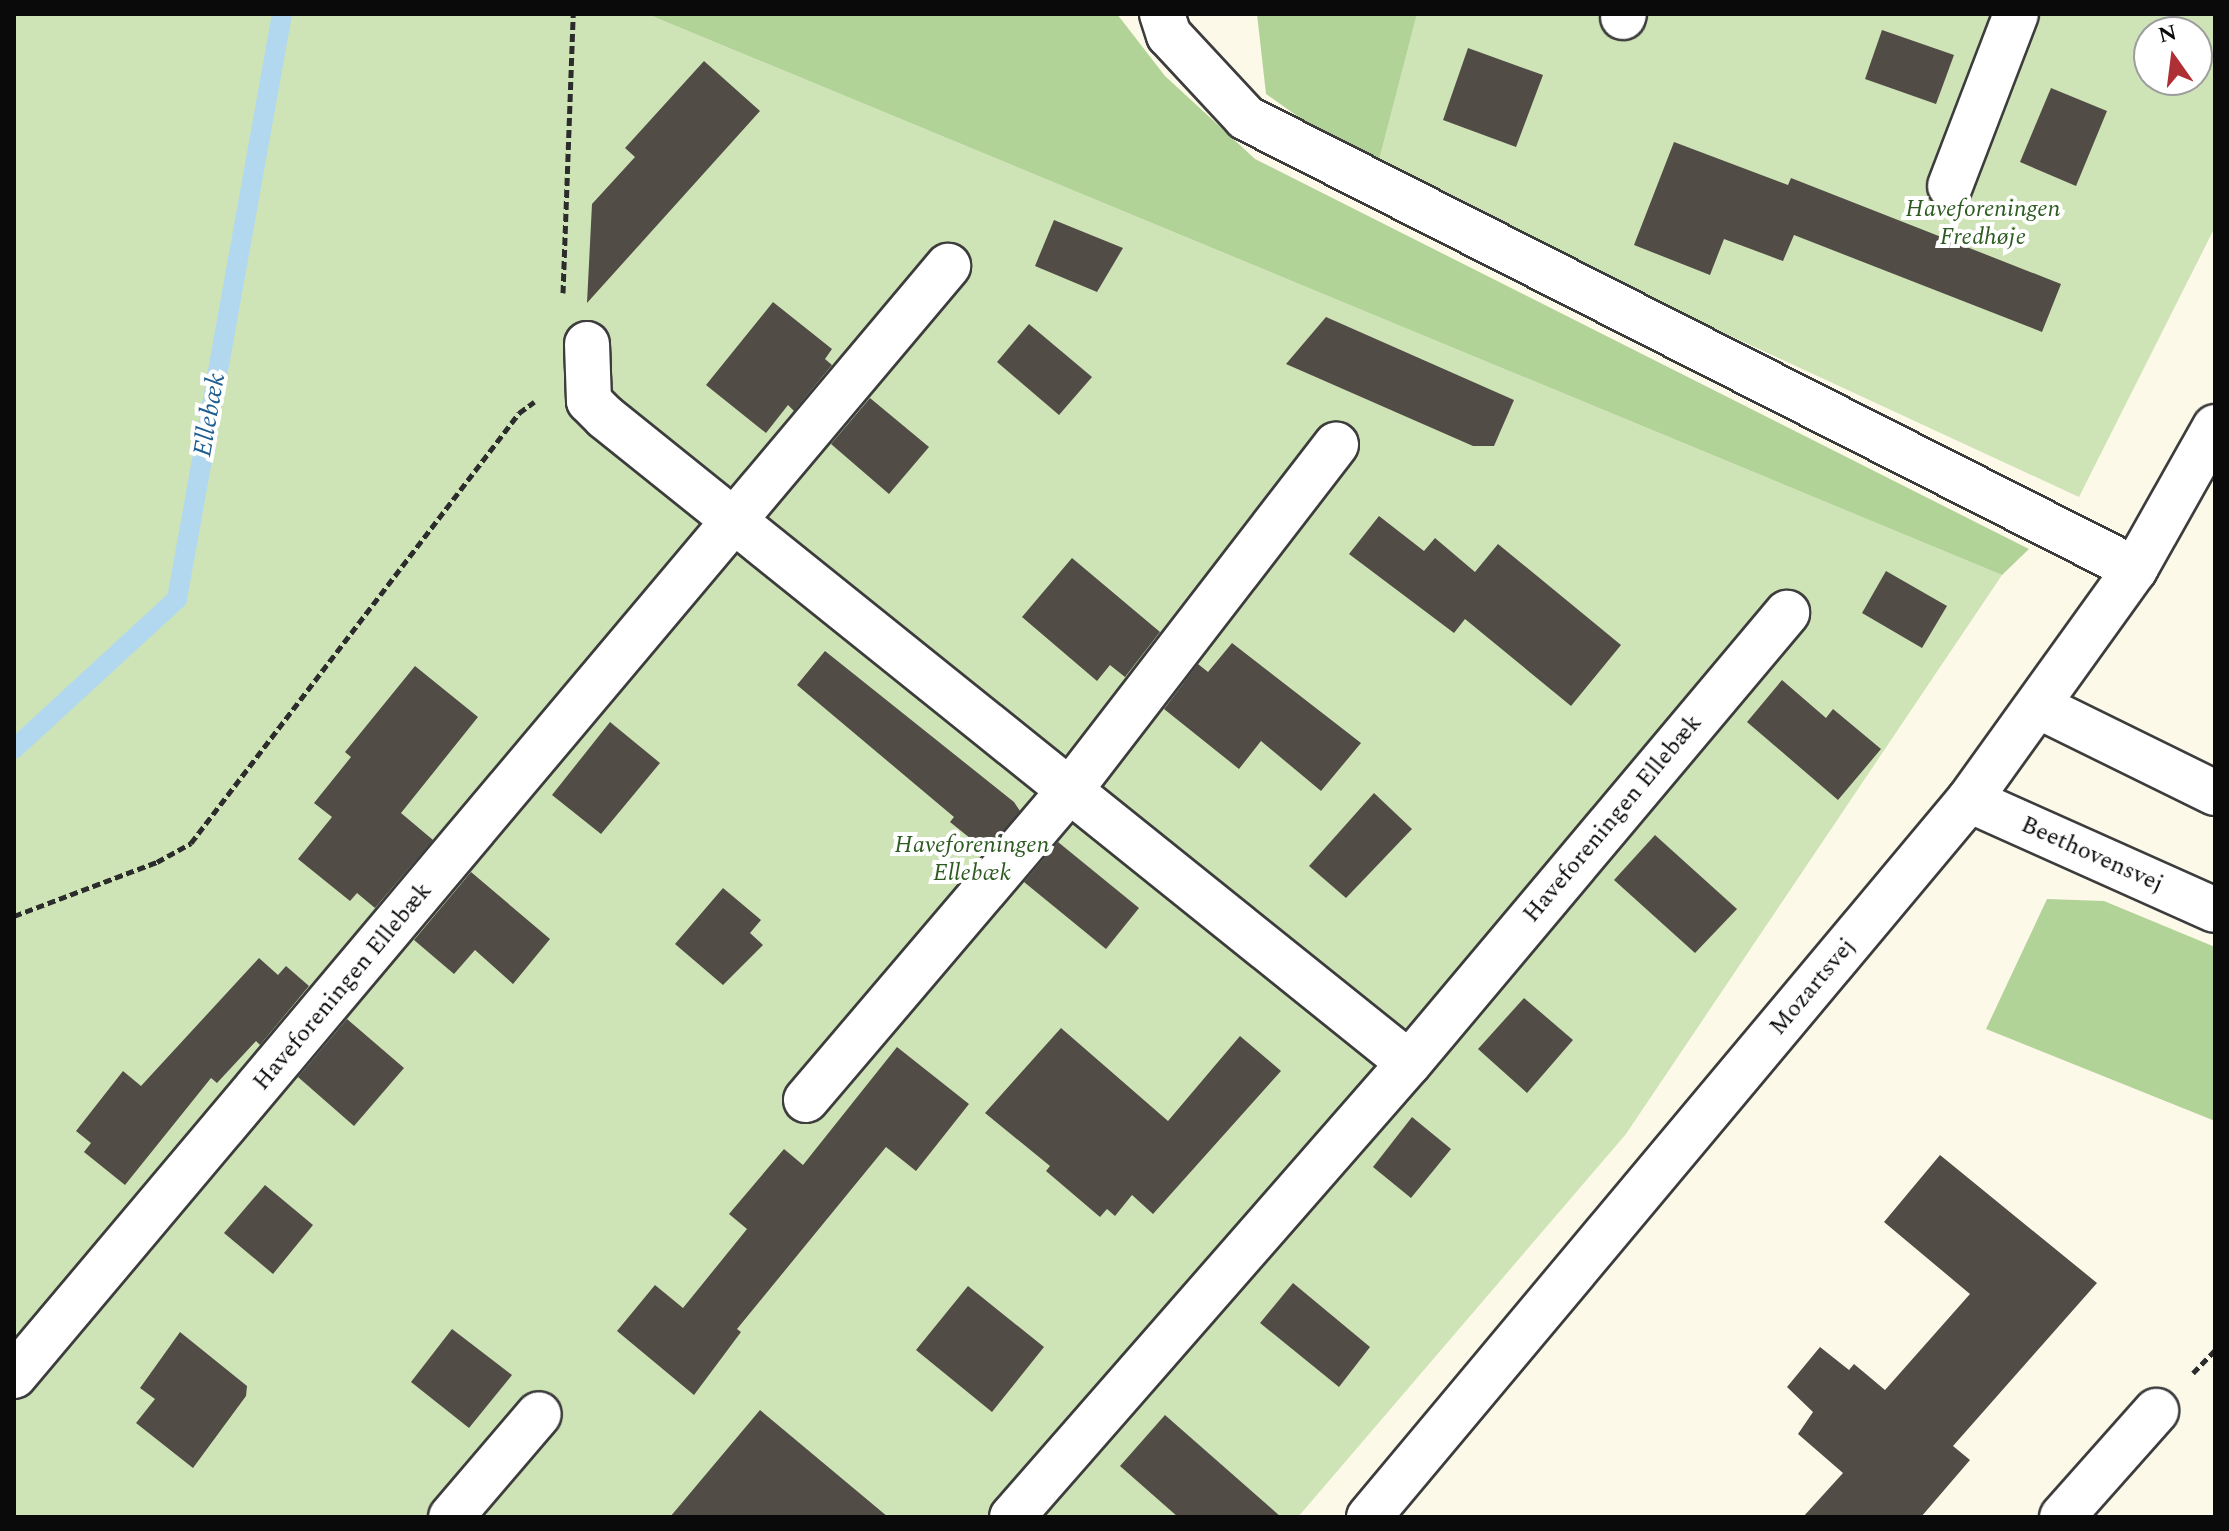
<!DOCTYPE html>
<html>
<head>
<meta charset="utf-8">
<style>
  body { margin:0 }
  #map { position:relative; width:2229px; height:1531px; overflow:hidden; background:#fdf9e9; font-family:Spectral,serif }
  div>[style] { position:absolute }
  .green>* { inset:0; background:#cee4b6 }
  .forest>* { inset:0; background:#b2d397 }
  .stream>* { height:20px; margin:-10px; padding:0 10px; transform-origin:10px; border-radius:10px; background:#b2d8f0 }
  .building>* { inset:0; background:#524c47 }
  .path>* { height:5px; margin-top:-2.5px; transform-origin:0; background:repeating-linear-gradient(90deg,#2c2c2c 0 8px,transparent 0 12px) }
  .roads { filter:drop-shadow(2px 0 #3d3d3d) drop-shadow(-2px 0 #3d3d3d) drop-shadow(0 2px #3d3d3d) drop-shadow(0 -2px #3d3d3d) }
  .minor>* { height:44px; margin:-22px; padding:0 22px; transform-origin:22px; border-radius:22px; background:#fff }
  span { translate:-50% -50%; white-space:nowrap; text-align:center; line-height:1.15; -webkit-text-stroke:8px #fff; paint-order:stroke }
  .park-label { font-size:24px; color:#2d5b21; font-style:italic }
  .street-label { font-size:24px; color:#0a0a0a }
  .water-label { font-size:26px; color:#1f5e90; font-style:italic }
  .frame { position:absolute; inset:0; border:16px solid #0a0a0a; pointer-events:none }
  .north { position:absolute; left:2133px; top:16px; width:80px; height:80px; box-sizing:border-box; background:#fff; border:2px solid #9d9d9d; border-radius:50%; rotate:346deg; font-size:22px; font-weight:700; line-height:32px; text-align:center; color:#0a0a0a }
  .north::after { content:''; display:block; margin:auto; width:28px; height:36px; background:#ae2f34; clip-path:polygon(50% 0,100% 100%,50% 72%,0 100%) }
</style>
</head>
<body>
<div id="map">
  <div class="green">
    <div style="clip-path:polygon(14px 14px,647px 14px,2002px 575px,1626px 1134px,1298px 1517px,14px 1517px)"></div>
    <div style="clip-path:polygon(evenodd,1417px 14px,2215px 14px,2215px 227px,2079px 497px,1376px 172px,1417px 14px,2149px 32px,2197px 32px,2197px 80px,2149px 80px,2149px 32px)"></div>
  </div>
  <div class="forest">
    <div style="clip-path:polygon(647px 14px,1117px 14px,1165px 76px,1255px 159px,2029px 549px,2002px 575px)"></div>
    <div style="clip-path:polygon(1257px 14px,1417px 14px,1376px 172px,1266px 94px)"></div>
    <div style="clip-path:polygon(2047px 899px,2104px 901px,2215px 947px,2215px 1121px,1986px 1029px)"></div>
  </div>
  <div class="stream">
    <div style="left:14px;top:749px;width:222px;rotate:-42.6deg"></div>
    <div style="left:177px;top:599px;width:594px;rotate:-79.82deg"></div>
  </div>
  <div class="building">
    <div style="clip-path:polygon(1882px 30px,1954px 55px,1936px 104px,1865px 79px)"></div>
    <div style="clip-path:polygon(1468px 48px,1543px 75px,1516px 147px,1443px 120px)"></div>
    <div style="clip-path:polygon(704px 61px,760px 111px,587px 303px,592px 204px,635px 157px,625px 148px)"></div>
    <div style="clip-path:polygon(2051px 88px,2107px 111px,2076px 186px,2020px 162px)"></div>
    <div style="clip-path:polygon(1674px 142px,1788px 185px,1791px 178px,2061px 284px,2042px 332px,1794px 235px,1783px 261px,1724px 239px,1710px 275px,1634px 245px)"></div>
    <div style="clip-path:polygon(1054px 220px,1123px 248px,1097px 292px,1035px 266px)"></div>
    <div style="clip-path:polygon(773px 302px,832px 349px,825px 359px,832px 365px,794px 411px,788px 405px,766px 433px,706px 385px)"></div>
    <div style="clip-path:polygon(1326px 317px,1514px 400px,1494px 446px,1473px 446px,1286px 364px)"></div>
    <div style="clip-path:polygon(1029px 324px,1092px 377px,1059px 415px,997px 362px)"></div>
    <div style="clip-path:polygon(870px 398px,929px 447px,889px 494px,831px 444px)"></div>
    <div style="clip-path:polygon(1379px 516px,1424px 551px,1435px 538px,1475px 572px,1498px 544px,1621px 645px,1571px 706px,1465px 619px,1454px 633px,1349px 554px)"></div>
    <div style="clip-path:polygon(1072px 558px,1160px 632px,1125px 677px,1110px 665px,1097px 681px,1022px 617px)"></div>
    <div style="clip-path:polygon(1886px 571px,1947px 606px,1922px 648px,1862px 613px)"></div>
    <div style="clip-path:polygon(1232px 643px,1361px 743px,1321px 791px,1261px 741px,1239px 769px,1164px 709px,1198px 664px,1208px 672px)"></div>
    <div style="clip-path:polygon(825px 651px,1014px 802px,1020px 811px,986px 851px,950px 822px,954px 817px,797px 685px)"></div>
    <div style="clip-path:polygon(415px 666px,478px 717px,401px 813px,433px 840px,375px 908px,357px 893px,350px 901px,298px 859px,332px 817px,314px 803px,351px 757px,345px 752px)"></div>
    <div style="clip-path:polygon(1782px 680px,1826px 718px,1833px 709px,1881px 749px,1838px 800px,1747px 722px)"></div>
    <div style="clip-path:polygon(610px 722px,660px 763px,601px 834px,552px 795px)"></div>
    <div style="clip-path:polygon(1374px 793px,1412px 829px,1346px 898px,1309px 866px)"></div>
    <div style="clip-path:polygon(1655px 835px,1737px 909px,1695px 953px,1614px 880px)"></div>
    <div style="clip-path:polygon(1058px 842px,1139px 908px,1106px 949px,1024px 882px)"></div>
    <div style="clip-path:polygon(471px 872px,550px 939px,513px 984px,475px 950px,454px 974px,414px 940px)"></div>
    <div style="clip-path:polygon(723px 888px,761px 920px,750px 933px,763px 945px,723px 985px,675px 944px)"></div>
    <div style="clip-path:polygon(259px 958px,278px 975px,286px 966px,309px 986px,260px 1045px,256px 1041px,217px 1083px,211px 1078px,125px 1185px,84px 1152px,91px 1143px,76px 1131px,123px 1071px,141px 1086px)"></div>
    <div style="clip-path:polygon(1524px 998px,1573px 1040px,1527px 1093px,1478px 1049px)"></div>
    <div style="clip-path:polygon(347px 1019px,404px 1068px,354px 1126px,298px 1077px)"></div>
    <div style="clip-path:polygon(1061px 1028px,1168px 1121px,1240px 1036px,1281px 1071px,1153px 1214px,1132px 1195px,1115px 1216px,1107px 1209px,1100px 1217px,1046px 1171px,1050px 1166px,985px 1113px)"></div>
    <div style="clip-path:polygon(897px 1047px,969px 1104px,916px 1171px,886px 1147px,737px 1329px,741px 1332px,694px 1395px,617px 1331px,655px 1285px,683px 1308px,747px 1229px,729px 1214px,784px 1149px,803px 1165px)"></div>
    <div style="clip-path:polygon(1412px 1117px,1451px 1149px,1411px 1198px,1373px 1167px)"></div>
    <div style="clip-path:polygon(1940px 1155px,2097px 1283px,1953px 1446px,1970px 1460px,1921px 1517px,1803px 1517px,1843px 1473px,1798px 1434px,1813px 1412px,1787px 1387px,1820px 1347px,1849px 1370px,1854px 1364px,1885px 1390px,1970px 1294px,1884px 1222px)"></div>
    <div style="clip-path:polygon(265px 1185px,313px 1225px,273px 1274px,224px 1233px)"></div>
    <div style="clip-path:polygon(1293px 1283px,1370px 1347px,1339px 1387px,1260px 1323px)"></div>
    <div style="clip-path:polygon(968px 1286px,1044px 1347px,992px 1412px,916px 1350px)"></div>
    <div style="clip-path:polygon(452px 1329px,512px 1375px,469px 1428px,411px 1382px)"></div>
    <div style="clip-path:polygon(180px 1332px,247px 1386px,246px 1396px,193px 1468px,136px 1423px,155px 1399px,140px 1388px)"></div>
    <div style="clip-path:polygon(760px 1410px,888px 1517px,670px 1517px)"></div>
    <div style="clip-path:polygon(1165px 1415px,1281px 1517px,1178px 1517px,1120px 1466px)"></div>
  </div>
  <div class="path">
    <div style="left:563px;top:293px;width:279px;rotate:-87.9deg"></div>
    <div style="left:14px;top:916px;width:153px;rotate:-20.7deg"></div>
    <div style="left:157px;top:862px;width:39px;rotate:-29deg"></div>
    <div style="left:191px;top:843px;width:541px;rotate:-52.66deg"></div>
    <div style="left:519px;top:413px;width:19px;rotate:-36deg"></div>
    <div style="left:2193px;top:1373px;width:32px;rotate:-46deg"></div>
  </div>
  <div class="roads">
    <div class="minor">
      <div style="left:1162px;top:14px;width:22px;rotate:72deg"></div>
      <div style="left:1169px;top:35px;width:113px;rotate:47.1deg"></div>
      <div style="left:1246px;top:118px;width:997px;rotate:26.9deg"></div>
      <div style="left:1623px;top:17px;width:3px;rotate:-72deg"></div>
      <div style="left:1950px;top:186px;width:184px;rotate:-69deg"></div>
      <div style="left:587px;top:344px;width:57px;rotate:88deg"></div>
      <div style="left:589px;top:401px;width:23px;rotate:45deg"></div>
      <div style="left:605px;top:417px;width:1031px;rotate:38.78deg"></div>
      <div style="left:2040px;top:707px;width:195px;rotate:26.2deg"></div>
      <div style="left:1969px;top:800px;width:269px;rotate:24.1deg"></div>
      <div style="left:806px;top:1100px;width:407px;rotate:-49.6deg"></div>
      <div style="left:1070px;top:790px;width:436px;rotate:-52.4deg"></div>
      <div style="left:14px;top:1376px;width:1451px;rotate:-49.92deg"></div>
      <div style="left:451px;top:1517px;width:135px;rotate:-49.5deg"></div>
      <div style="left:1012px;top:1517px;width:603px;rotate:-48.83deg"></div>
      <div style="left:1409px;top:1063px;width:588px;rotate:-49.97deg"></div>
      <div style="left:1369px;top:1517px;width:935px;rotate:-50.08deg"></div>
      <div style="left:1969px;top:800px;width:284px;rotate:-54.3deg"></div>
      <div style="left:2135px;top:569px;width:163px;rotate:-60.6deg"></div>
      <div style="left:2062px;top:1517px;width:142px;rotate:-48.4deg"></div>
    </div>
  </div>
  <div class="park-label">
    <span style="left:1983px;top:224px">Haveforeningen<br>Fredhøje</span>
    <span style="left:972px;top:860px">Haveforeningen<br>Ellebæk</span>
  </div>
  <div class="street-label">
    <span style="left:1613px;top:819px;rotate:-50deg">Haveforeningen Ellebæk</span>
    <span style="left:2092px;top:855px;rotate:24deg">Beethovensvej</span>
    <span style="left:343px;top:987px;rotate:-50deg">Haveforeningen Ellebæk</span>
    <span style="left:1813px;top:987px;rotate:-50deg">Mozartsvej</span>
  </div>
  <div class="water-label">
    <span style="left:210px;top:415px;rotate:-80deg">Ellebæk</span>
  </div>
  <div class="frame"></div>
  <div class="north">N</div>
</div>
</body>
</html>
